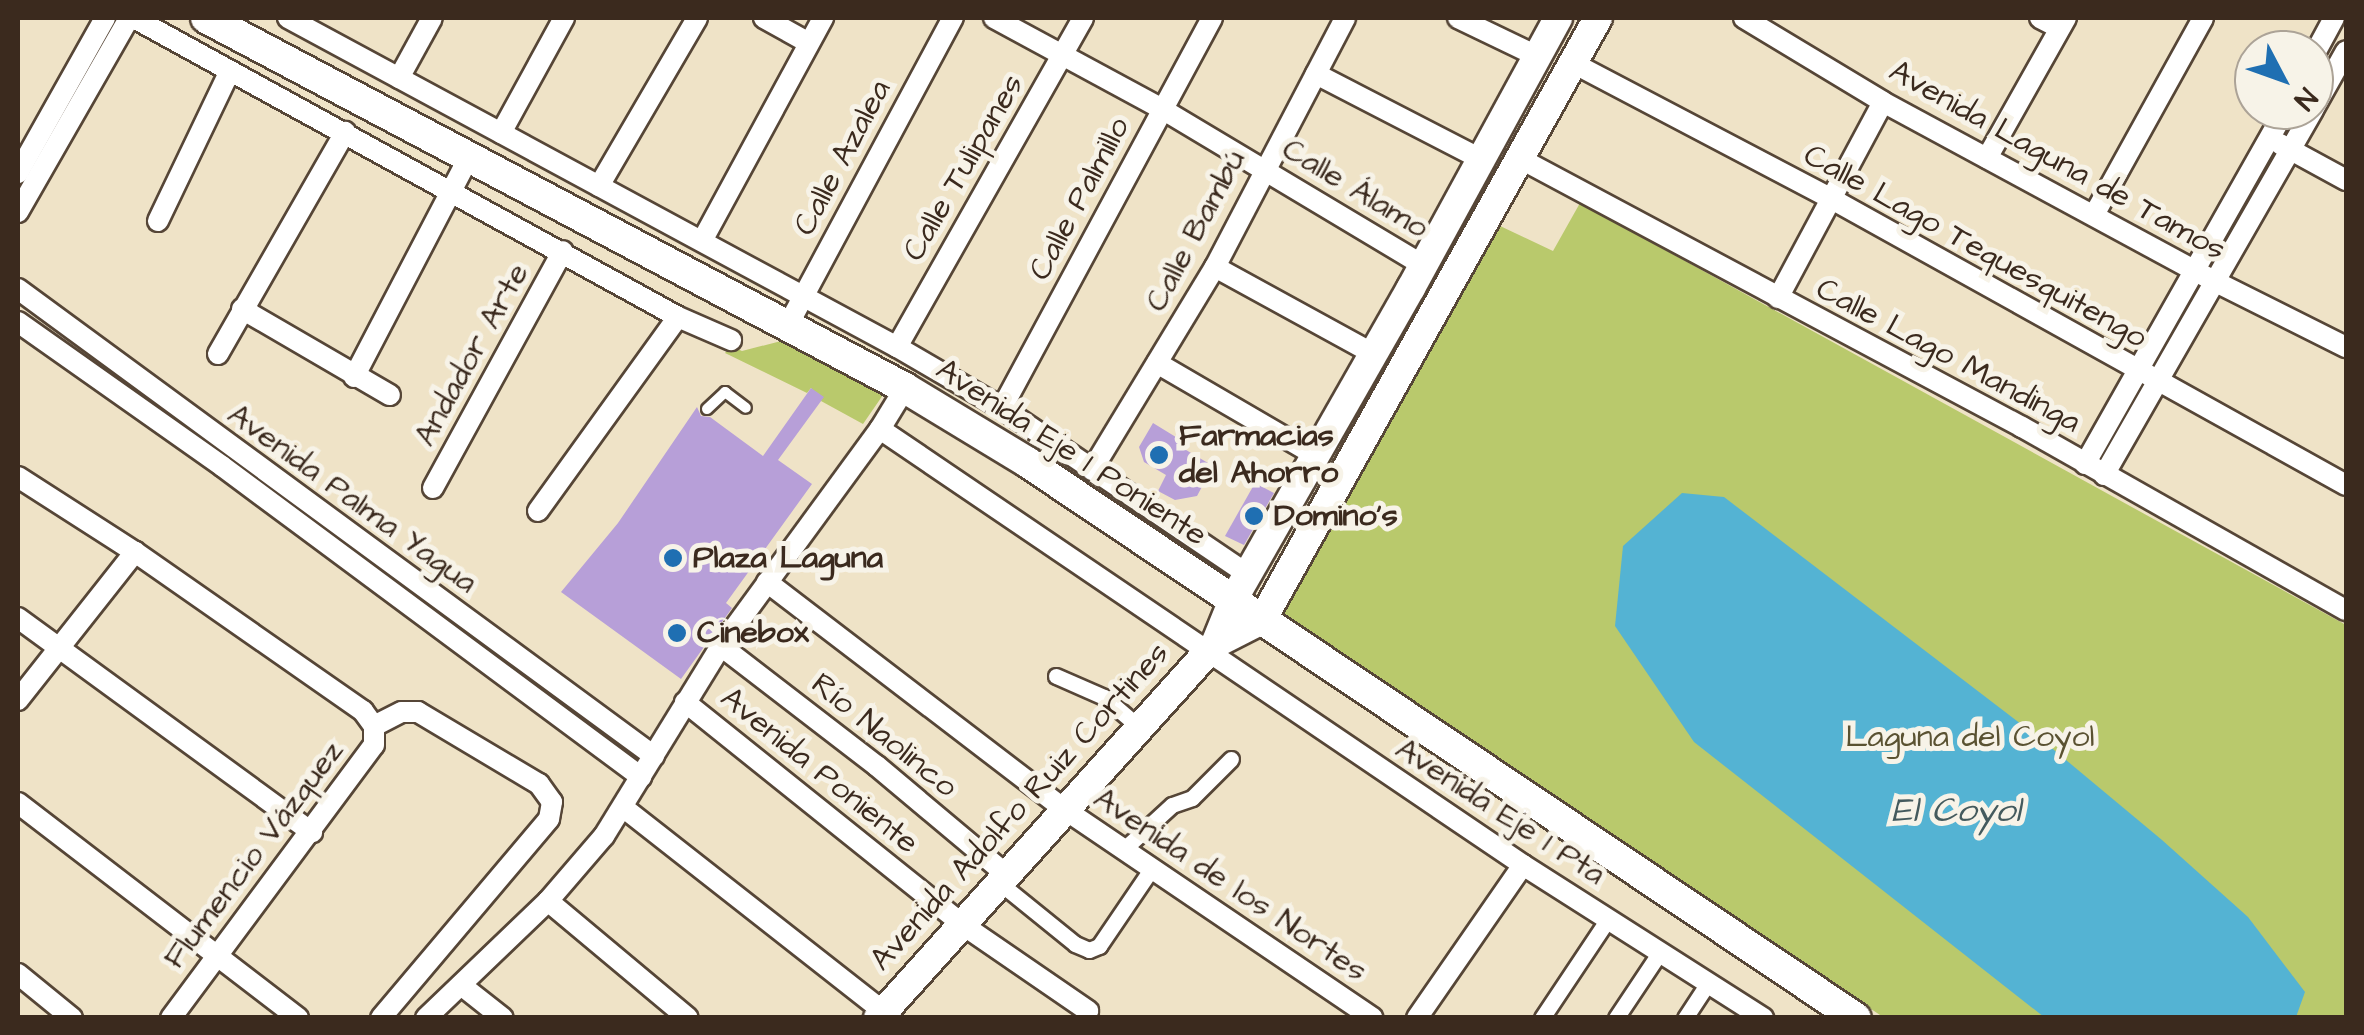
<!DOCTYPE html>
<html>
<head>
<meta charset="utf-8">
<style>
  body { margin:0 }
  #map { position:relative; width:2364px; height:1035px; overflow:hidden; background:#efe3c7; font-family:"Architects Daughter",sans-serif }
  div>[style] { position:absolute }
  .green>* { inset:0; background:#b9c96c }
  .water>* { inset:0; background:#54b3d3 }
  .building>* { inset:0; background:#b79fd8 }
  .roads { filter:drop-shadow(2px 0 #564637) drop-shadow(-2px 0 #564637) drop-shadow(0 2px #564637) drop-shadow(0 -2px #564637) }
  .service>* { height:10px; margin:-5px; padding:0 5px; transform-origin:5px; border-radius:5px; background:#fff }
  .pedestrian>* { height:15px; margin:-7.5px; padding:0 7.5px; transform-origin:7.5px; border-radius:7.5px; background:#fff }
  .minor>* { height:20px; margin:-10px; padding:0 10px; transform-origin:10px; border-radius:10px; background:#fff }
  .tertiary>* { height:28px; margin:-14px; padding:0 14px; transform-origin:14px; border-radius:14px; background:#fff }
  .secondary>* { height:30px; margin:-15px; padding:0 15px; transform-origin:15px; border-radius:15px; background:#fff }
  .dots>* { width:28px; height:28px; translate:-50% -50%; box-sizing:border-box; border:5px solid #f7f3e8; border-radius:50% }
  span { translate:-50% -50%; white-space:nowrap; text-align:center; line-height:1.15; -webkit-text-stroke:10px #f7f3e8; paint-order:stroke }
  .street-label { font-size:32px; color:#3b2a1e }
  .poi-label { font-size:32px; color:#3b2a1e; font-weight:700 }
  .left { translate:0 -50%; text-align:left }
  .park-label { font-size:32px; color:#5a5232 }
  .water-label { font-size:35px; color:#445a5d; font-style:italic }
  .frame { position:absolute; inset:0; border:20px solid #3b2a1e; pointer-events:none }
  .north { position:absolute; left:2234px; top:30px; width:100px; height:100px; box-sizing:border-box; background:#f7f3e8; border:2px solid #aca397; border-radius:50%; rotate:131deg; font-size:28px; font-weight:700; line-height:40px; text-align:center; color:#3b2a1e }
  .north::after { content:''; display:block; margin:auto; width:35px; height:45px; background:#1f6fb2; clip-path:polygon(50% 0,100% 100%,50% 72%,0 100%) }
</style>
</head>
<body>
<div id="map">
  <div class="green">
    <div style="clip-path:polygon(1580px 203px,2346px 625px,2346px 1017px,1883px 1017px,1283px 615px,1498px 225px,1553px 251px)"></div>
    <div style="clip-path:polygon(785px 340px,883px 395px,863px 424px,821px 401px,811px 388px,807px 393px,725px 353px,731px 346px,742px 351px)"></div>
  </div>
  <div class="water">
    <div style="clip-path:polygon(1682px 493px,1724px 497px,2042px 740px,2162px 840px,2248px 917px,2305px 992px,2296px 1017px,2044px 1017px,1694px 742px,1615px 626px,1623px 546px)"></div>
  </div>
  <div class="building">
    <div style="clip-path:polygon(811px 388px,824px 397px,778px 460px,812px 484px,726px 603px,732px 608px,681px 679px,561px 592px,618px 523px,697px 407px,701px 416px,710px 417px,763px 456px)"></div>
    <div style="clip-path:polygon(1153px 423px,1184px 442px,1181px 447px,1213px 466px,1197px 496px,1175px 500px,1158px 491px,1166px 475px,1144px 462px,1139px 447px)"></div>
    <div style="clip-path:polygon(1255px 483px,1274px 493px,1244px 545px,1225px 536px)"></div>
  </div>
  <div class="roads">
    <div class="service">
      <div style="left:707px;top:409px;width:25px;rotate:-43deg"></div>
      <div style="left:725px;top:392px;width:26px;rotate:37deg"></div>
    </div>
    <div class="pedestrian">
      <div style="left:1056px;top:676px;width:52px;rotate:23.6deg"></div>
      <div style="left:1104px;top:697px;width:48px;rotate:40.7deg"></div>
      <div style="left:1124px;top:849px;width:65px;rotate:-42.5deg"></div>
      <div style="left:1172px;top:805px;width:21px;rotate:-19deg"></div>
      <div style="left:1192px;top:798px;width:55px;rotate:-45deg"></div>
      <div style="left:1001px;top:884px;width:95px;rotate:39deg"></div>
      <div style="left:1075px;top:944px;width:15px;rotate:23deg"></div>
      <div style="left:1089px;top:950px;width:11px;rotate:-22deg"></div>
      <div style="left:1099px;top:946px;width:94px;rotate:-55.8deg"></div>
      <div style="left:1542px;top:1018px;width:119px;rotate:-56.3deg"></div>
      <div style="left:1616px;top:1018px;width:79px;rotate:-56.3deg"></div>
      <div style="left:1685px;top:1018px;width:42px;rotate:-56.7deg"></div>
    </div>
    <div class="minor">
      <div style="left:134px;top:18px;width:621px;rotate:28.79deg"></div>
      <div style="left:678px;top:317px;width:58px;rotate:23.5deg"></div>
      <div style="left:288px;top:18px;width:692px;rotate:28.38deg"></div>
      <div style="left:897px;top:347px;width:121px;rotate:30.2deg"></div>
      <div style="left:1002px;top:408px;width:300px;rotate:34.1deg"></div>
      <div style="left:764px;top:18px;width:51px;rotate:29.1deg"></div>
      <div style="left:994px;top:18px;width:191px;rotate:28.4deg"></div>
      <div style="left:1162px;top:109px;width:305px;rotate:30.9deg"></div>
      <div style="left:1458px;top:18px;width:88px;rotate:25.7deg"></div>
      <div style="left:1744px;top:18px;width:162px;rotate:31.1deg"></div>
      <div style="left:1883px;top:102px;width:376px;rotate:28.4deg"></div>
      <div style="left:2214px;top:281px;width:148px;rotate:26.6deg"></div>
      <div style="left:2040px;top:18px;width:22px;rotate:27deg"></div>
      <div style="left:2314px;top:55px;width:42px;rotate:-61.6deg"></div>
      <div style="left:1573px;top:63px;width:290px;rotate:27.7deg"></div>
      <div style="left:1830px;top:198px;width:590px;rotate:29.08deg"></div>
      <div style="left:1316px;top:74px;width:186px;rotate:27.3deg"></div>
      <div style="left:399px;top:78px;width:68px;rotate:-61.2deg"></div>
      <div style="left:2314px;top:108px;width:65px;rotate:-60.7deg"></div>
      <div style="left:501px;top:133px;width:131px;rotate:-61.3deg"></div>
      <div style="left:2280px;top:144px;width:75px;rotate:28.6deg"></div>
      <div style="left:1519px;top:158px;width:570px;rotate:28.14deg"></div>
      <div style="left:2022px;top:427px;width:372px;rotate:29.5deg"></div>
      <div style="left:1987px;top:158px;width:161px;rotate:-60.6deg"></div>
      <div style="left:18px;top:173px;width:178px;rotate:-60.7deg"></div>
      <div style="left:599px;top:186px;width:194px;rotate:-59.7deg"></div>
      <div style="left:18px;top:212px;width:224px;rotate:-60.2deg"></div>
      <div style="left:2094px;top:215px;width:225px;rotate:-61deg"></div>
      <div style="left:158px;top:221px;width:164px;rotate:-64.4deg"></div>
      <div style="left:702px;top:241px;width:254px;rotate:-61.5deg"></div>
      <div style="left:1215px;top:267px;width:181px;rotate:28.7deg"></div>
      <div style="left:18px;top:289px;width:789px;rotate:36.29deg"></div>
      <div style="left:1778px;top:298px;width:222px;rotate:-61.8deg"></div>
      <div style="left:242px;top:309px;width:171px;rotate:30.2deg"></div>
      <div style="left:18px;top:322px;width:250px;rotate:35.2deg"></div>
      <div style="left:222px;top:466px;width:522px;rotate:36.58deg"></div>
      <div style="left:787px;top:327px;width:351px;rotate:-61.8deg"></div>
      <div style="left:897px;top:347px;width:378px;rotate:-60.5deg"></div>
      <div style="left:218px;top:354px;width:256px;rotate:-60.2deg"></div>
      <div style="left:1157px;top:363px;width:185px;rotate:30.2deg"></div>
      <div style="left:354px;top:377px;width:250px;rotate:-62.4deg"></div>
      <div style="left:1002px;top:408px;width:443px;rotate:-61.7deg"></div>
      <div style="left:880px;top:429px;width:777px;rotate:34.14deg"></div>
      <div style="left:1523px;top:865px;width:285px;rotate:32.5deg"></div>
      <div style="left:2085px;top:464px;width:407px;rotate:-60.5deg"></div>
      <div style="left:1092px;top:470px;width:237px;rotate:-58.8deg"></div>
      <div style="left:1215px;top:267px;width:281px;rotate:-62.4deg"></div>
      <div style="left:2104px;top:475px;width:421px;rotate:-60.2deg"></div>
      <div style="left:18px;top:477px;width:139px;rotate:32.7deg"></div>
      <div style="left:135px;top:552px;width:278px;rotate:34.9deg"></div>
      <div style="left:363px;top:711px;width:19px;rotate:54deg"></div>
      <div style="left:433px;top:488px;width:270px;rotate:-61.3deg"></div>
      <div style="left:538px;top:511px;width:239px;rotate:-54.2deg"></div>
      <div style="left:767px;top:582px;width:377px;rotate:37.4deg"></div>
      <div style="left:1067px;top:811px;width:369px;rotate:34.1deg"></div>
      <div style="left:18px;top:618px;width:364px;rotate:36.1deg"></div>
      <div style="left:721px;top:646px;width:197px;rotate:37.6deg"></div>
      <div style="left:877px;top:766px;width:171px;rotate:40deg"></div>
      <div style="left:18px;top:700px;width:189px;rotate:-51.7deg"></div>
      <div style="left:685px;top:702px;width:356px;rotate:38.7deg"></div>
      <div style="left:963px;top:925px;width:152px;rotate:34.5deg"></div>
      <div style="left:374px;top:726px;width:31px;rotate:-27deg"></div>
      <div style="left:402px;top:712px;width:16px"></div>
      <div style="left:418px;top:712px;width:141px;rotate:30.8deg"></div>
      <div style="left:539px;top:784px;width:22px;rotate:54deg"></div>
      <div style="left:552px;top:802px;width:17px;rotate:100deg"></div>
      <div style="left:549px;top:819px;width:260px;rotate:130.2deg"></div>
      <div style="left:18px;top:803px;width:353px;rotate:37.5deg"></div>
      <div style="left:624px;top:808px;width:340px;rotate:38.1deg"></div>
      <div style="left:548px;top:901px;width:182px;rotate:39.9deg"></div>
      <div style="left:18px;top:974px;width:70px;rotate:39.2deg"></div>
      <div style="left:461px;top:985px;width:53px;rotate:38.2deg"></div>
      <div style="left:171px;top:1018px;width:340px;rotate:-53.4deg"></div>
      <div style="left:374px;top:745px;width:19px;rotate:-90deg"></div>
      <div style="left:426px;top:1018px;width:169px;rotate:-43.8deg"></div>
      <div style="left:548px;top:901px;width:86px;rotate:-49.3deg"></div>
      <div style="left:604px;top:836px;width:223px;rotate:-58.4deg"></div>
      <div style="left:721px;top:646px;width:269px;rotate:-53.8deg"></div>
      <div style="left:880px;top:429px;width:48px;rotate:-58.6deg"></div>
      <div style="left:1417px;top:1018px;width:186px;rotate:-55.3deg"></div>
    </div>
    <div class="tertiary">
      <div style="left:1215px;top:644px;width:48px;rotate:-67.8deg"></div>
      <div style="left:1233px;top:600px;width:359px;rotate:-60.3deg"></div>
      <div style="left:1411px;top:288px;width:307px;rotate:-61.4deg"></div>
      <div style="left:878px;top:1018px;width:503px;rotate:-47.98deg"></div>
      <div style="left:1215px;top:644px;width:53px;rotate:-27.1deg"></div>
      <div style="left:1262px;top:620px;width:689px;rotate:-60.83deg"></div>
    </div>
    <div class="secondary">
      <div style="left:206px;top:18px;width:791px;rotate:27.89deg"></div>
      <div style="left:905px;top:388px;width:143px;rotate:31.2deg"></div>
      <div style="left:1027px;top:462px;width:998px;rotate:33.85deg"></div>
    </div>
  </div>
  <div class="dots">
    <div style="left:1159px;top:455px;background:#1f6fb2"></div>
    <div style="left:1254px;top:516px;background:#1f6fb2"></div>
    <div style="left:673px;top:558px;background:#1f6fb2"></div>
    <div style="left:677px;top:633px;background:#1f6fb2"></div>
  </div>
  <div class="street-label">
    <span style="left:843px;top:158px;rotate:-62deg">Calle Azalea</span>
    <span style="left:2057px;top:161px;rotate:29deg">Avenida Laguna de Tamos</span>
    <span style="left:964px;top:168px;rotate:-60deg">Calle Tulipanes</span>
    <span style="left:1355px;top:189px;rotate:31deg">Calle Álamo</span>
    <span style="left:1080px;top:199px;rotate:-62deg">Calle Palmillo</span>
    <span style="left:1196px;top:231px;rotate:-62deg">Calle Bambú</span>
    <span style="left:1975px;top:247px;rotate:29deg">Calle Lago Tequesquitengo</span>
    <span style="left:472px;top:355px;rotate:-61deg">Andador Arte</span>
    <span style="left:1948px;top:356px;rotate:28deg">Calle Lago Mandinga</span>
    <span style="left:1071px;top:453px;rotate:33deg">Avenida Eje 1 Poniente</span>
    <span style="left:352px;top:499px;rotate:36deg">Avenida Palma Yagua</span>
    <span style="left:884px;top:736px;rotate:39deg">Río Naolinco</span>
    <span style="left:819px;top:771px;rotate:39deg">Avenida Poniente</span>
    <span style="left:1020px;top:807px;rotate:-48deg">Avenida Adolfo Ruiz Cortines</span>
    <span style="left:1500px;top:812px;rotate:33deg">Avenida Eje 1 Pta</span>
    <span style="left:254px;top:855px;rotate:-53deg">Flumencio Vázquez</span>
    <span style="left:1230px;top:885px;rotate:34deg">Avenida de los Nortes</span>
  </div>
  <div class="poi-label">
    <span class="left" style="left:1179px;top:455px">Farmacias<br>del Ahorro</span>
    <span class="left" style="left:1274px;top:516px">Domino's</span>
    <span class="left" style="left:693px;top:558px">Plaza Laguna</span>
    <span class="left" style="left:697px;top:633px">Cinebox</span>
  </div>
  <div class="park-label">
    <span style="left:1970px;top:737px">Laguna del Coyol</span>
  </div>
  <div class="water-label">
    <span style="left:1956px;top:811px">El Coyol</span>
  </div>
  <div class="frame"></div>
  <div class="north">N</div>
</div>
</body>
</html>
